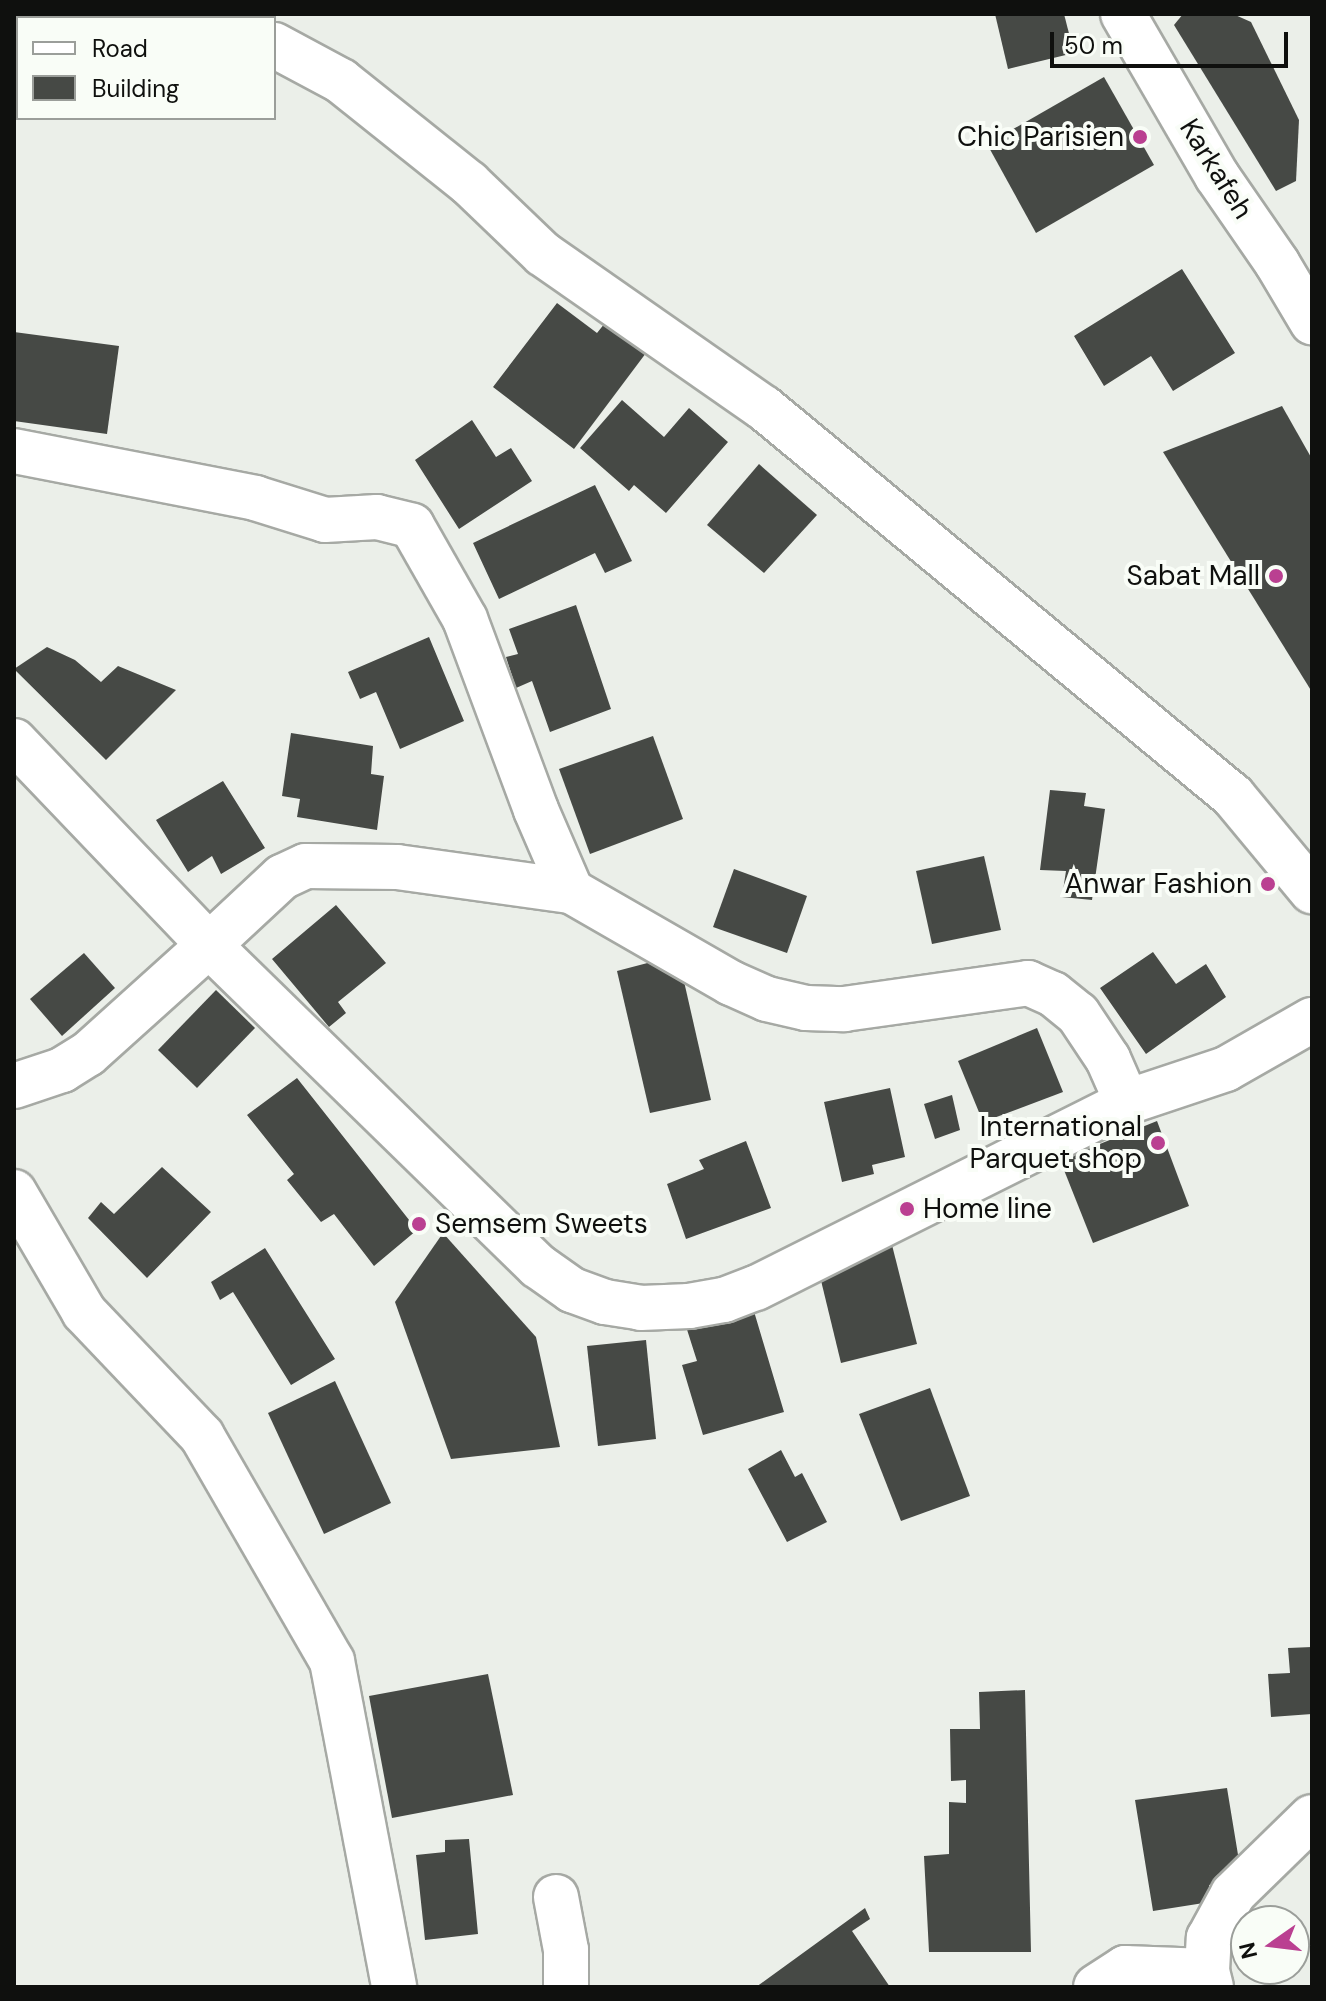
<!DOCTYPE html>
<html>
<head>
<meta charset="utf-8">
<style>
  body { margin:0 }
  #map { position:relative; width:1326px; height:2001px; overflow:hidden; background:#ebefe9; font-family:"DM Sans",sans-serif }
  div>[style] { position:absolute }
  .building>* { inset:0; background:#464945 }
  .roads { filter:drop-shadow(2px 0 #a6a9a4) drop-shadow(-2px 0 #a6a9a4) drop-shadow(0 2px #a6a9a4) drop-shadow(0 -2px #a6a9a4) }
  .minor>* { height:44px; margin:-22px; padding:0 22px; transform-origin:22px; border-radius:22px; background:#fff }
  .dots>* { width:22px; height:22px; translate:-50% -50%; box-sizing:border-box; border:4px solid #f9fdf7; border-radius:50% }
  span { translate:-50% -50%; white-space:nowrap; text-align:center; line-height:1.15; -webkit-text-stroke:8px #f9fdf7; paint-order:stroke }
  .poi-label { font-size:28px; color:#0f100e }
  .right { translate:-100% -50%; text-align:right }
  .left { translate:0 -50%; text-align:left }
  .street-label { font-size:28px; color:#0f100e }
  .frame { position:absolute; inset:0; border:16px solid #0f100e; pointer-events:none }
  .legend { position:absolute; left:16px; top:16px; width:260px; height:104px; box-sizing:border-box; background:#f9fdf7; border:2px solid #9b9e9a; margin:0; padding:10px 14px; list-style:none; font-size:24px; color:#0f100e }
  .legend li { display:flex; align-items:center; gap:16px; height:40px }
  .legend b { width:40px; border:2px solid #9b9e9a }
  .north { position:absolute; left:1230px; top:1905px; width:80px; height:80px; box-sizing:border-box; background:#f9fdf7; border:2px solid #9b9e9a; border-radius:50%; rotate:256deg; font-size:22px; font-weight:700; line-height:32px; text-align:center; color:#0f100e }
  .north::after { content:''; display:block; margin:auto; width:28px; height:36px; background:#ba4091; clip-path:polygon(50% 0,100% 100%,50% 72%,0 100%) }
  .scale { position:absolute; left:1050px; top:32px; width:238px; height:36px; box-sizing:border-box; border:4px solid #0f100e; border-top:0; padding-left:10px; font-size:24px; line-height:28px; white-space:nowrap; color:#0f100e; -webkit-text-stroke:6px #f9fdf7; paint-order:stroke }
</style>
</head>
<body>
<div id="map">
  <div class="building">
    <div style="clip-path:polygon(995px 14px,1064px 14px,1074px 53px,1008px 69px)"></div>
    <div style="clip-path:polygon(1183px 14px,1233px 14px,1251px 22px,1299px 120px,1296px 181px,1276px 191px,1174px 25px)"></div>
    <div style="clip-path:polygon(1104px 77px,1154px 165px,1036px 233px,987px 144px)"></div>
    <div style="clip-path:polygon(1182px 269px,1235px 353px,1173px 391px,1151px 356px,1104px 386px,1074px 336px)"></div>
    <div style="clip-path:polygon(557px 303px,597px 333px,609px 318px,649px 349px,574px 449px,493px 387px)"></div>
    <div style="clip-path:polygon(14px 332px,119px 346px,107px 434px,14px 421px)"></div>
    <div style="clip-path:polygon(622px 400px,664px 437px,689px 408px,728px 442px,666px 513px,634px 485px,629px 491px,580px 448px)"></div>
    <div style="clip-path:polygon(1282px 406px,1312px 459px,1312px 692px,1163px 452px)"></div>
    <div style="clip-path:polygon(472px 420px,496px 457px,511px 448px,532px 481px,459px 529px,415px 460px)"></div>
    <div style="clip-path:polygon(759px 464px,817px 515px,764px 573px,707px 525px)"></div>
    <div style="clip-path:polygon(595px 485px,632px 561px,605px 573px,595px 553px,499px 599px,473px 543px)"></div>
    <div style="clip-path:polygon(576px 605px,611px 709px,550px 732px,532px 681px,516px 688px,506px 657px,518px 654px,509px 629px)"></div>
    <div style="clip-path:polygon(429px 637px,464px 721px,400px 749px,376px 692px,360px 699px,348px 672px)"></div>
    <div style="clip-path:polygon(47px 647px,75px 660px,101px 682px,118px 666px,176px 690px,106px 760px,14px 669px)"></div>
    <div style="clip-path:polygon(291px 733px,373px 746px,371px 774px,384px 776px,377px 830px,297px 817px,300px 799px,282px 796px)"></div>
    <div style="clip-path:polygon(653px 736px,683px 819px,590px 854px,559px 769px)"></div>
    <div style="clip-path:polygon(223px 781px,265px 848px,221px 874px,212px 856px,188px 872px,156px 820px)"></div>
    <div style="clip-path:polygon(1050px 790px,1086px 793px,1084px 806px,1105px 809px,1092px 900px,1062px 897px,1066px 871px,1040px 870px)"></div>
    <div style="clip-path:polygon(984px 856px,1001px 930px,932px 944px,916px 871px)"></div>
    <div style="clip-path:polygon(734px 869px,807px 896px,787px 953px,713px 927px)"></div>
    <div style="clip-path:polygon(336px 905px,386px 963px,338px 1002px,346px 1013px,329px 1027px,272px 959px)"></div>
    <div style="clip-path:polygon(1153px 952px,1176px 984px,1206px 964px,1226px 997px,1146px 1054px,1100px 988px)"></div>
    <div style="clip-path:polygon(84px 953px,115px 988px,62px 1036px,30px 999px)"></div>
    <div style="clip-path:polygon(678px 955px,711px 1100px,650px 1113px,617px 971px)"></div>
    <div style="clip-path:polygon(216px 990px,255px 1028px,197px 1088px,158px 1050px)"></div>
    <div style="clip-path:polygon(1037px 1028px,1063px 1092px,983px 1122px,958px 1061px)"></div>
    <div style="clip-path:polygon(297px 1078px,417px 1230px,374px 1266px,334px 1214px,321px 1222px,287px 1180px,294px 1174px,247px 1115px)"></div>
    <div style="clip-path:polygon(890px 1088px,905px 1157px,872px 1165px,874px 1174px,842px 1182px,824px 1102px)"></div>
    <div style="clip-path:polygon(952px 1095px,960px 1130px,935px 1139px,924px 1104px)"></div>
    <div style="clip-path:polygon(1157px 1121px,1189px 1206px,1093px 1243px,1060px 1160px)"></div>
    <div style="clip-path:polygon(746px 1141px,771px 1208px,686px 1239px,667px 1184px,704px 1169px,699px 1160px)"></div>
    <div style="clip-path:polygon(162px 1167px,211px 1212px,147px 1278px,88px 1218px,101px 1202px,114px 1214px)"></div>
    <div style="clip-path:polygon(443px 1233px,536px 1337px,560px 1447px,451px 1459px,395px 1302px)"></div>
    <div style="clip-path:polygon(892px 1245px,917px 1344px,841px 1363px,817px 1264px)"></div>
    <div style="clip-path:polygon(265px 1248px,335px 1359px,291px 1385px,233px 1292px,220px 1300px,211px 1282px)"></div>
    <div style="clip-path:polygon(750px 1298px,784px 1412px,703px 1435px,682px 1365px,697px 1361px,683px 1317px)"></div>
    <div style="clip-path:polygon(646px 1340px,656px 1439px,598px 1446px,587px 1346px)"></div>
    <div style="clip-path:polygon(335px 1381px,391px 1503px,324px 1534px,268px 1413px)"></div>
    <div style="clip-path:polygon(930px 1388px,970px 1496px,901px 1521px,859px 1414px)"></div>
    <div style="clip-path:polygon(781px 1450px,795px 1477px,802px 1473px,827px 1522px,787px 1542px,748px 1469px)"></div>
    <div style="clip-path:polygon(1312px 1647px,1312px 1714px,1271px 1717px,1268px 1674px,1290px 1673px,1288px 1648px)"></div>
    <div style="clip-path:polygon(488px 1674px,513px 1795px,392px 1818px,369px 1696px)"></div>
    <div style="clip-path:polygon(1025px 1690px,1031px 1952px,929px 1952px,924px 1856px,949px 1854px,949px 1802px,966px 1803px,966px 1780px,951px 1781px,950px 1729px,980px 1729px,979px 1692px)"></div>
    <div style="clip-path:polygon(1227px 1788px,1242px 1879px,1209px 1885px,1210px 1902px,1153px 1911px,1135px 1800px)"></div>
    <div style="clip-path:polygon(469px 1839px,478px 1934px,425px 1940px,416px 1855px,445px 1852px,445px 1840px)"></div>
    <div style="clip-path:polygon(865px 1908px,870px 1919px,852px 1931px,890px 1987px,756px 1987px)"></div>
  </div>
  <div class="roads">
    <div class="minor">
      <div style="left:214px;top:14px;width:8px;rotate:30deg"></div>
      <div style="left:1123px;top:14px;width:187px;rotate:59.9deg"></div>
      <div style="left:1217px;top:176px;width:106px;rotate:55.4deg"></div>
      <div style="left:1277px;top:263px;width:69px;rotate:59.3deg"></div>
      <div style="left:274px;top:45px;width:76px;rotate:28.2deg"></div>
      <div style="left:341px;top:81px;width:164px;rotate:38.6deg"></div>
      <div style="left:469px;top:183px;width:103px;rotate:43.8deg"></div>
      <div style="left:543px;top:254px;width:269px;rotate:34.9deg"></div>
      <div style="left:764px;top:408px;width:609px;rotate:39.6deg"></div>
      <div style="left:1233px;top:796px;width:124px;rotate:50.3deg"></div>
      <div style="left:14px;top:451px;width:246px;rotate:11deg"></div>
      <div style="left:255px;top:498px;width:73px;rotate:17.4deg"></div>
      <div style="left:325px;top:520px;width:52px;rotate:-3.3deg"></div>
      <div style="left:377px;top:517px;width:36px;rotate:14deg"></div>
      <div style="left:412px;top:526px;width:107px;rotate:60.3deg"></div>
      <div style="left:465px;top:619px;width:204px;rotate:69.6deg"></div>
      <div style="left:536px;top:810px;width:88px;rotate:66.6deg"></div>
      <div style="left:14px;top:741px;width:282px;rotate:46.3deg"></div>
      <div style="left:209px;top:945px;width:100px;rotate:-43deg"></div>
      <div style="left:282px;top:877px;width:26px;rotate:-25deg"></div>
      <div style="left:306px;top:866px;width:91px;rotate:0.6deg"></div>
      <div style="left:397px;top:867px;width:176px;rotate:7.9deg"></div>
      <div style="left:571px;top:891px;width:185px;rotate:29.9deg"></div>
      <div style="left:731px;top:983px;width:39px;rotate:24deg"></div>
      <div style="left:767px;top:999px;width:40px;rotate:13deg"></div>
      <div style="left:806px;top:1008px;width:38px;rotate:2deg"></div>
      <div style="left:844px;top:1009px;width:186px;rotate:-8deg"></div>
      <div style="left:1028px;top:983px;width:27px;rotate:24deg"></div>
      <div style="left:1053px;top:994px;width:32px;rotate:39deg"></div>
      <div style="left:1078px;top:1014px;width:54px;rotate:56.3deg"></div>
      <div style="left:1108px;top:1059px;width:47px;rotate:66.2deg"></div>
      <div style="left:14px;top:1086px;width:51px;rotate:-18.4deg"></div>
      <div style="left:62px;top:1070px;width:31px;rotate:-32deg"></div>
      <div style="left:88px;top:1054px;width:163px;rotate:-42deg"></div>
      <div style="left:209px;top:945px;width:460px;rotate:44.3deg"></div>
      <div style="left:538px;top:1266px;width:42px;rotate:35.2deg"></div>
      <div style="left:572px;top:1290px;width:35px;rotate:20deg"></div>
      <div style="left:605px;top:1302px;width:36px;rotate:9deg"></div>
      <div style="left:641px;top:1308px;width:48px;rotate:-2.4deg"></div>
      <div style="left:689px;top:1306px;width:36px;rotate:-10deg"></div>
      <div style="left:724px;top:1300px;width:34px;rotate:-21deg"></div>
      <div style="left:756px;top:1288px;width:415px;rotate:-26.6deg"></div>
      <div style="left:1127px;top:1102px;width:104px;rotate:-18.4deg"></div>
      <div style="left:1226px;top:1069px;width:99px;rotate:-29.7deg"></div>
      <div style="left:14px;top:1192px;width:139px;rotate:59.7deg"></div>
      <div style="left:84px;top:1312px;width:171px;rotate:46.4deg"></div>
      <div style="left:202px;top:1436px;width:260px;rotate:60deg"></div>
      <div style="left:332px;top:1661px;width:332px;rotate:79.2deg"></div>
      <div style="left:556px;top:1897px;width:54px;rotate:79.3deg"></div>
      <div style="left:566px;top:1950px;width:37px;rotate:90deg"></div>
      <div style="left:1096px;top:1987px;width:35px;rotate:-33deg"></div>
      <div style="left:1125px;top:1968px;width:82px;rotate:2.1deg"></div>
      <div style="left:1211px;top:1987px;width:16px;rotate:-104deg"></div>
      <div style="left:1207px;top:1971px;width:33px;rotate:-87deg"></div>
      <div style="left:1209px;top:1938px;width:50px;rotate:-61.4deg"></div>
      <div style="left:1233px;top:1894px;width:110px;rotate:-44.3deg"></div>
    </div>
  </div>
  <div class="dots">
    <div style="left:1140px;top:137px;background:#ba4091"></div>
    <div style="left:1276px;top:576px;background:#ba4091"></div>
    <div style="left:1268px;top:884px;background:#ba4091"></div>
    <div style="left:1158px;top:1143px;background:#ba4091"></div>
    <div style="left:907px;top:1209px;background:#ba4091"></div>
    <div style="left:419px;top:1224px;background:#ba4091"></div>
  </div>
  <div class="poi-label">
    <span class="right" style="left:1124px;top:137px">Chic Parisien</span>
    <span class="right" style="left:1260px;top:576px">Sabat Mall</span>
    <span class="right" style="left:1252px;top:884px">Anwar Fashion</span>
    <span class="right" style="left:1142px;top:1143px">International<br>Parquet shop</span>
    <span class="left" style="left:923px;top:1209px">Home line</span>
    <span class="left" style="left:435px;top:1224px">Semsem Sweets</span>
  </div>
  <div class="street-label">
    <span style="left:1216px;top:169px;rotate:58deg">Karkafeh</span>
  </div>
  <div class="frame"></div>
  <ul class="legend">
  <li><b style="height:10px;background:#fff"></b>Road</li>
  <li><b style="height:22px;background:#464945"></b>Building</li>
  </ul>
  <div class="north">N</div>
  <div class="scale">50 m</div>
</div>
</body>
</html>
